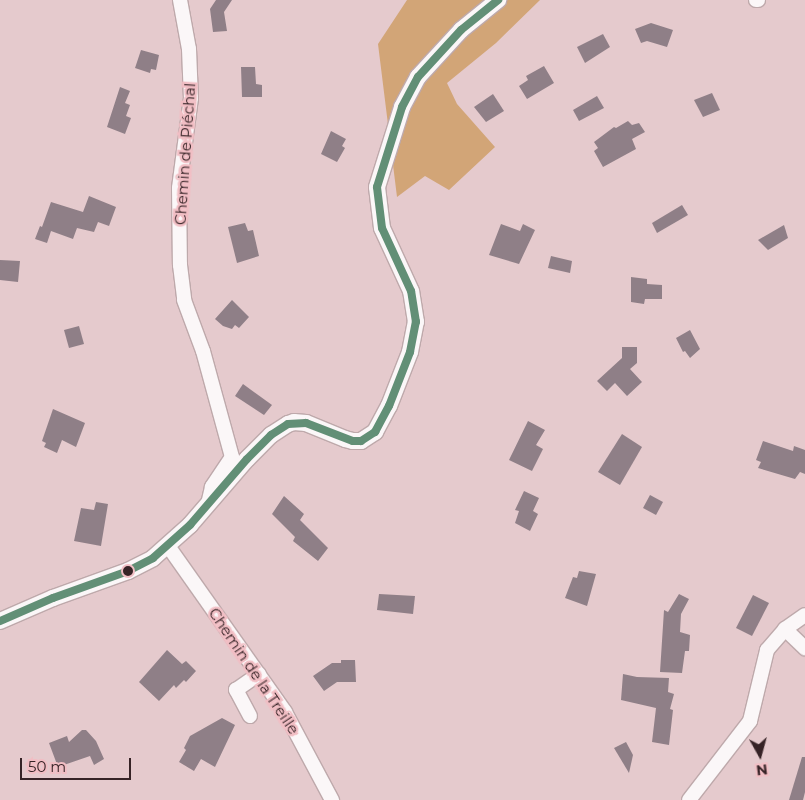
<!DOCTYPE html>
<html>
<head>
<meta charset="utf-8">
<style>
  body { margin:0 }
  #map { position:relative; width:805px; height:800px; overflow:hidden; background:#e5cacd; font-family:Montserrat,sans-serif }
  div>[style] { position:absolute }
  .forest>* { inset:0; background:#d2a577 }
  .building>* { inset:0; background:#8f7f87 }
  .roads { filter:drop-shadow(1px 0 #bea9ab) drop-shadow(-1px 0 #bea9ab) drop-shadow(0 1px #bea9ab) drop-shadow(0 -1px #bea9ab) }
  .minor>* { height:14px; margin:-7px; padding:0 7px; transform-origin:7px; border-radius:7px; background:#fbf7f8 }
  .tertiary>* { height:16px; margin:-8px; padding:0 8px; transform-origin:8px; border-radius:8px; background:#fbf7f8 }
  .bus-1>* { height:8px; margin:-4px; padding:0 4px; transform-origin:4px; border-radius:4px; background:#628f76 }
  .dots>* { width:14px; height:14px; translate:-50% -50%; box-sizing:border-box; border:2px solid #f1bec4; border-radius:50% }
  span { translate:-50% -50%; white-space:nowrap; text-align:center; line-height:1.15; -webkit-text-stroke:5px #f1bec4; paint-order:stroke }
  .street-label { font-size:15px; color:#362326 }
  .north { position:absolute; left:735px; top:730px; width:50px; height:50px; -webkit-text-stroke:4px #f1bec4; paint-order:stroke; rotate:173deg; font-size:14px; font-weight:700; line-height:20px; text-align:center; color:#362326 }
  .north::after { content:''; display:block; margin:auto; width:18px; height:22px; background:#362326; clip-path:polygon(50% 0,100% 100%,50% 72%,0 100%) }
  .scale { position:absolute; left:20px; top:758px; width:111px; height:22px; box-sizing:border-box; border:2px solid #362326; border-top:0; padding-left:6px; font-size:15px; line-height:18px; white-space:nowrap; color:#362326; -webkit-text-stroke:4px #f1bec4; paint-order:stroke }
</style>
</head>
<body>
<div id="map">
  <div class="forest">
    <div style="clip-path:polygon(407px 0,540px 0,496px 43px,447px 83px,457px 104px,495px 147px,449px 190px,425px 176px,397px 197px,378px 44px)"></div>
  </div>
  <div class="building">
    <div style="clip-path:polygon(216px 0,232px 0,224px 12px,227px 31px,213px 32px,210px 9px)"></div>
    <div style="clip-path:polygon(651px 23px,673px 30px,667px 47px,647px 41px,641px 43px,635px 29px)"></div>
    <div style="clip-path:polygon(603px 34px,610px 47px,585px 63px,577px 47px)"></div>
    <div style="clip-path:polygon(141px 50px,159px 55px,156px 70px,151px 69px,150px 73px,135px 68px)"></div>
    <div style="clip-path:polygon(544px 66px,554px 83px,527px 99px,519px 86px,528px 80px,526px 76px)"></div>
    <div style="clip-path:polygon(241px 67px,255px 67px,256px 84px,262px 85px,262px 97px,242px 97px)"></div>
    <div style="clip-path:polygon(120px 87px,130px 91px,125px 103px,130px 105px,126px 116px,131px 118px,125px 134px,107px 127px)"></div>
    <div style="clip-path:polygon(712px 93px,720px 110px,703px 117px,694px 100px)"></div>
    <div style="clip-path:polygon(493px 94px,504px 111px,486px 122px,474px 107px)"></div>
    <div style="clip-path:polygon(597px 96px,604px 108px,579px 121px,573px 110px)"></div>
    <div style="clip-path:polygon(628px 121px,632px 125px,639px 123px,645px 132px,632px 139px,636px 149px,603px 167px,594px 151px,598px 148px,594px 142px,614px 127px,616px 128px)"></div>
    <div style="clip-path:polygon(331px 131px,346px 139px,342px 146px,345px 148px,337px 162px,321px 154px)"></div>
    <div style="clip-path:polygon(89px 196px,116px 207px,109px 226px,98px 222px,94px 232px,77px 228px,73px 239px,51px 231px,47px 243px,35px 239px,40px 226px,42px 227px,51px 202px,83px 212px)"></div>
    <div style="clip-path:polygon(682px 205px,688px 215px,657px 233px,652px 223px)"></div>
    <div style="clip-path:polygon(245px 223px,248px 231px,253px 230px,259px 256px,237px 263px,228px 227px)"></div>
    <div style="clip-path:polygon(501px 224px,520px 231px,523px 224px,535px 230px,519px 264px,489px 255px)"></div>
    <div style="clip-path:polygon(784px 225px,788px 238px,768px 250px,758px 240px)"></div>
    <div style="clip-path:polygon(551px 256px,572px 261px,570px 273px,548px 268px)"></div>
    <div style="clip-path:polygon(0 260px,20px 261px,18px 282px,0 280px)"></div>
    <div style="clip-path:polygon(631px 277px,647px 279px,647px 284px,662px 285px,662px 299px,645px 299px,644px 304px,631px 302px)"></div>
    <div style="clip-path:polygon(232px 300px,249px 317px,239px 328px,235px 325px,232px 329px,223px 326px,215px 319px)"></div>
    <div style="clip-path:polygon(79px 326px,84px 344px,69px 348px,64px 330px)"></div>
    <div style="clip-path:polygon(690px 330px,700px 349px,690px 358px,685px 351px,683px 352px,676px 338px)"></div>
    <div style="clip-path:polygon(622px 347px,637px 347px,637px 363px,630px 369px,642px 382px,627px 396px,615px 383px,607px 391px,597px 381px,622px 358px)"></div>
    <div style="clip-path:polygon(243px 384px,272px 405px,264px 415px,235px 396px)"></div>
    <div style="clip-path:polygon(53px 409px,85px 423px,76px 447px,62px 440px,57px 453px,44px 447px,46px 443px,42px 441px)"></div>
    <div style="clip-path:polygon(528px 421px,545px 430px,536px 445px,543px 449px,532px 471px,509px 460px)"></div>
    <div style="clip-path:polygon(622px 434px,642px 447px,620px 485px,598px 472px)"></div>
    <div style="clip-path:polygon(763px 441px,793px 451px,794px 446px,805px 450px,805px 474px,800px 472px,795px 479px,758px 468px,761px 462px,756px 460px)"></div>
    <div style="clip-path:polygon(524px 491px,539px 498px,533px 511px,538px 514px,530px 531px,515px 523px,519px 511px,515px 510px)"></div>
    <div style="clip-path:polygon(650px 495px,663px 502px,656px 515px,643px 508px)"></div>
    <div style="clip-path:polygon(284px 496px,304px 514px,300px 520px,328px 548px,318px 561px,293px 541px,295px 537px,272px 514px)"></div>
    <div style="clip-path:polygon(96px 502px,108px 504px,101px 546px,74px 541px,81px 508px,94px 510px)"></div>
    <div style="clip-path:polygon(579px 571px,596px 574px,587px 606px,565px 598px,573px 577px,577px 578px)"></div>
    <div style="clip-path:polygon(379px 594px,415px 596px,413px 614px,377px 610px)"></div>
    <div style="clip-path:polygon(679px 594px,689px 599px,681px 614px,680px 632px,690px 635px,689px 651px,685px 651px,682px 673px,660px 672px,664px 610px,668px 612px)"></div>
    <div style="clip-path:polygon(753px 595px,769px 603px,752px 636px,736px 628px)"></div>
    <div style="clip-path:polygon(167px 650px,182px 664px,186px 661px,196px 671px,186px 682px,184px 680px,176px 688px,174px 685px,159px 701px,139px 682px)"></div>
    <div style="clip-path:polygon(341px 660px,355px 660px,356px 682px,337px 682px,324px 691px,313px 676px,332px 663px,341px 663px)"></div>
    <div style="clip-path:polygon(623px 674px,637px 677px,669px 678px,668px 692px,674px 694px,670px 709px,673px 710px,669px 745px,652px 742px,656px 708px,621px 700px)"></div>
    <div style="clip-path:polygon(222px 718px,235px 725px,215px 767px,201px 759px,194px 771px,179px 762px,186px 750px,184px 748px,190px 736px)"></div>
    <div style="clip-path:polygon(82px 730px,86px 730px,96px 741px,104px 759px,94px 765px,90px 756px,58px 767px,49px 743px,67px 736px,69px 742px)"></div>
    <div style="clip-path:polygon(626px 742px,633px 755px,629px 773px,614px 748px)"></div>
    <div style="clip-path:polygon(802px 757px,805px 757px,805px 792px,803px 800px,789px 800px)"></div>
  </div>
  <div class="roads">
    <div class="minor">
      <div style="left:180px;top:0;width:50px;rotate:79.6deg"></div>
      <div style="left:189px;top:49px;width:49px;rotate:87.7deg"></div>
      <div style="left:191px;top:98px;width:91px;rotate:97.6deg"></div>
      <div style="left:179px;top:188px;width:77px;rotate:89.3deg"></div>
      <div style="left:180px;top:265px;width:35px;rotate:83deg"></div>
      <div style="left:184px;top:300px;width:54px;rotate:69.6deg"></div>
      <div style="left:203px;top:351px;width:110px;rotate:74.7deg"></div>
      <div style="left:232px;top:457px;width:36px;rotate:124deg"></div>
      <div style="left:212px;top:487px;width:17px;rotate:103deg"></div>
      <div style="left:756px;top:0;width:2px"></div>
      <div style="left:168px;top:546px;width:203px;rotate:54.8deg"></div>
      <div style="left:285px;top:712px;width:100px;rotate:61.9deg"></div>
      <div style="left:785px;top:629px;width:28px;rotate:44deg"></div>
      <div style="left:250px;top:716px;width:30px;rotate:-118deg"></div>
      <div style="left:236px;top:690px;width:28px;rotate:-35deg"></div>
      <div style="left:689px;top:800px;width:100px;rotate:-52.3deg"></div>
      <div style="left:750px;top:721px;width:73px;rotate:-76.5deg"></div>
      <div style="left:767px;top:650px;width:28px;rotate:-49deg"></div>
      <div style="left:785px;top:629px;width:24px;rotate:-35deg"></div>
    </div>
    <div class="tertiary">
      <div style="left:0;top:621px;width:58px;rotate:-23.5deg"></div>
      <div style="left:53px;top:598px;width:80px;rotate:-19.8deg"></div>
      <div style="left:128px;top:571px;width:28px;rotate:-27deg"></div>
      <div style="left:153px;top:558px;width:50px;rotate:-41.7deg"></div>
      <div style="left:190px;top:525px;width:87px;rotate:-49.2deg"></div>
      <div style="left:247px;top:459px;width:34px;rotate:-45deg"></div>
      <div style="left:271px;top:435px;width:20px;rotate:-33deg"></div>
      <div style="left:288px;top:424px;width:6px;rotate:-18deg"></div>
      <div style="left:294px;top:422px;width:12px;rotate:5deg"></div>
      <div style="left:306px;top:423px;width:42px;rotate:22.3deg"></div>
      <div style="left:345px;top:439px;width:8px;rotate:14deg"></div>
      <div style="left:353px;top:441px;width:8px"></div>
      <div style="left:361px;top:441px;width:17px;rotate:-33deg"></div>
      <div style="left:375px;top:432px;width:30px;rotate:-62deg"></div>
      <div style="left:389px;top:406px;width:58px;rotate:-68.7deg"></div>
      <div style="left:410px;top:352px;width:31px;rotate:-79deg"></div>
      <div style="left:416px;top:322px;width:31px;rotate:-99deg"></div>
      <div style="left:411px;top:291px;width:69px;rotate:-114.7deg"></div>
      <div style="left:382px;top:228px;width:41px;rotate:-97deg"></div>
      <div style="left:377px;top:187px;width:84px;rotate:-72.6deg"></div>
      <div style="left:402px;top:107px;width:34px;rotate:-62deg"></div>
      <div style="left:418px;top:77px;width:64px;rotate:-47.5deg"></div>
      <div style="left:461px;top:30px;width:48px;rotate:-39deg"></div>
    </div>
  </div>
  <div class="bus-1">
    <div style="left:0;top:621px;width:58px;rotate:-23.5deg"></div>
    <div style="left:53px;top:598px;width:80px;rotate:-19.8deg"></div>
    <div style="left:128px;top:571px;width:28px;rotate:-27deg"></div>
    <div style="left:153px;top:558px;width:50px;rotate:-41.7deg"></div>
    <div style="left:190px;top:525px;width:87px;rotate:-49.2deg"></div>
    <div style="left:247px;top:459px;width:34px;rotate:-45deg"></div>
    <div style="left:271px;top:435px;width:20px;rotate:-33deg"></div>
    <div style="left:288px;top:424px;width:18px;rotate:-3deg"></div>
    <div style="left:306px;top:423px;width:50px;rotate:21deg"></div>
    <div style="left:353px;top:441px;width:8px"></div>
    <div style="left:361px;top:441px;width:17px;rotate:-33deg"></div>
    <div style="left:375px;top:432px;width:30px;rotate:-62deg"></div>
    <div style="left:389px;top:406px;width:58px;rotate:-68.7deg"></div>
    <div style="left:410px;top:352px;width:31px;rotate:-79deg"></div>
    <div style="left:416px;top:322px;width:31px;rotate:-99deg"></div>
    <div style="left:411px;top:291px;width:69px;rotate:-114.7deg"></div>
    <div style="left:382px;top:228px;width:41px;rotate:-97deg"></div>
    <div style="left:377px;top:187px;width:84px;rotate:-72.6deg"></div>
    <div style="left:402px;top:107px;width:34px;rotate:-62deg"></div>
    <div style="left:418px;top:77px;width:64px;rotate:-47.5deg"></div>
    <div style="left:461px;top:30px;width:48px;rotate:-39deg"></div>
  </div>
  <div class="dots">
    <div style="left:128px;top:571px;background:#362326"></div>
  </div>
  <div class="street-label">
    <span style="left:185px;top:154px;rotate:-86deg">Chemin de Piéchal</span>
    <span style="left:254px;top:671px;rotate:56deg">Chemin de la Treille</span>
  </div>
  <div class="north">N</div>
  <div class="scale">50 m</div>
</div>
</body>
</html>
